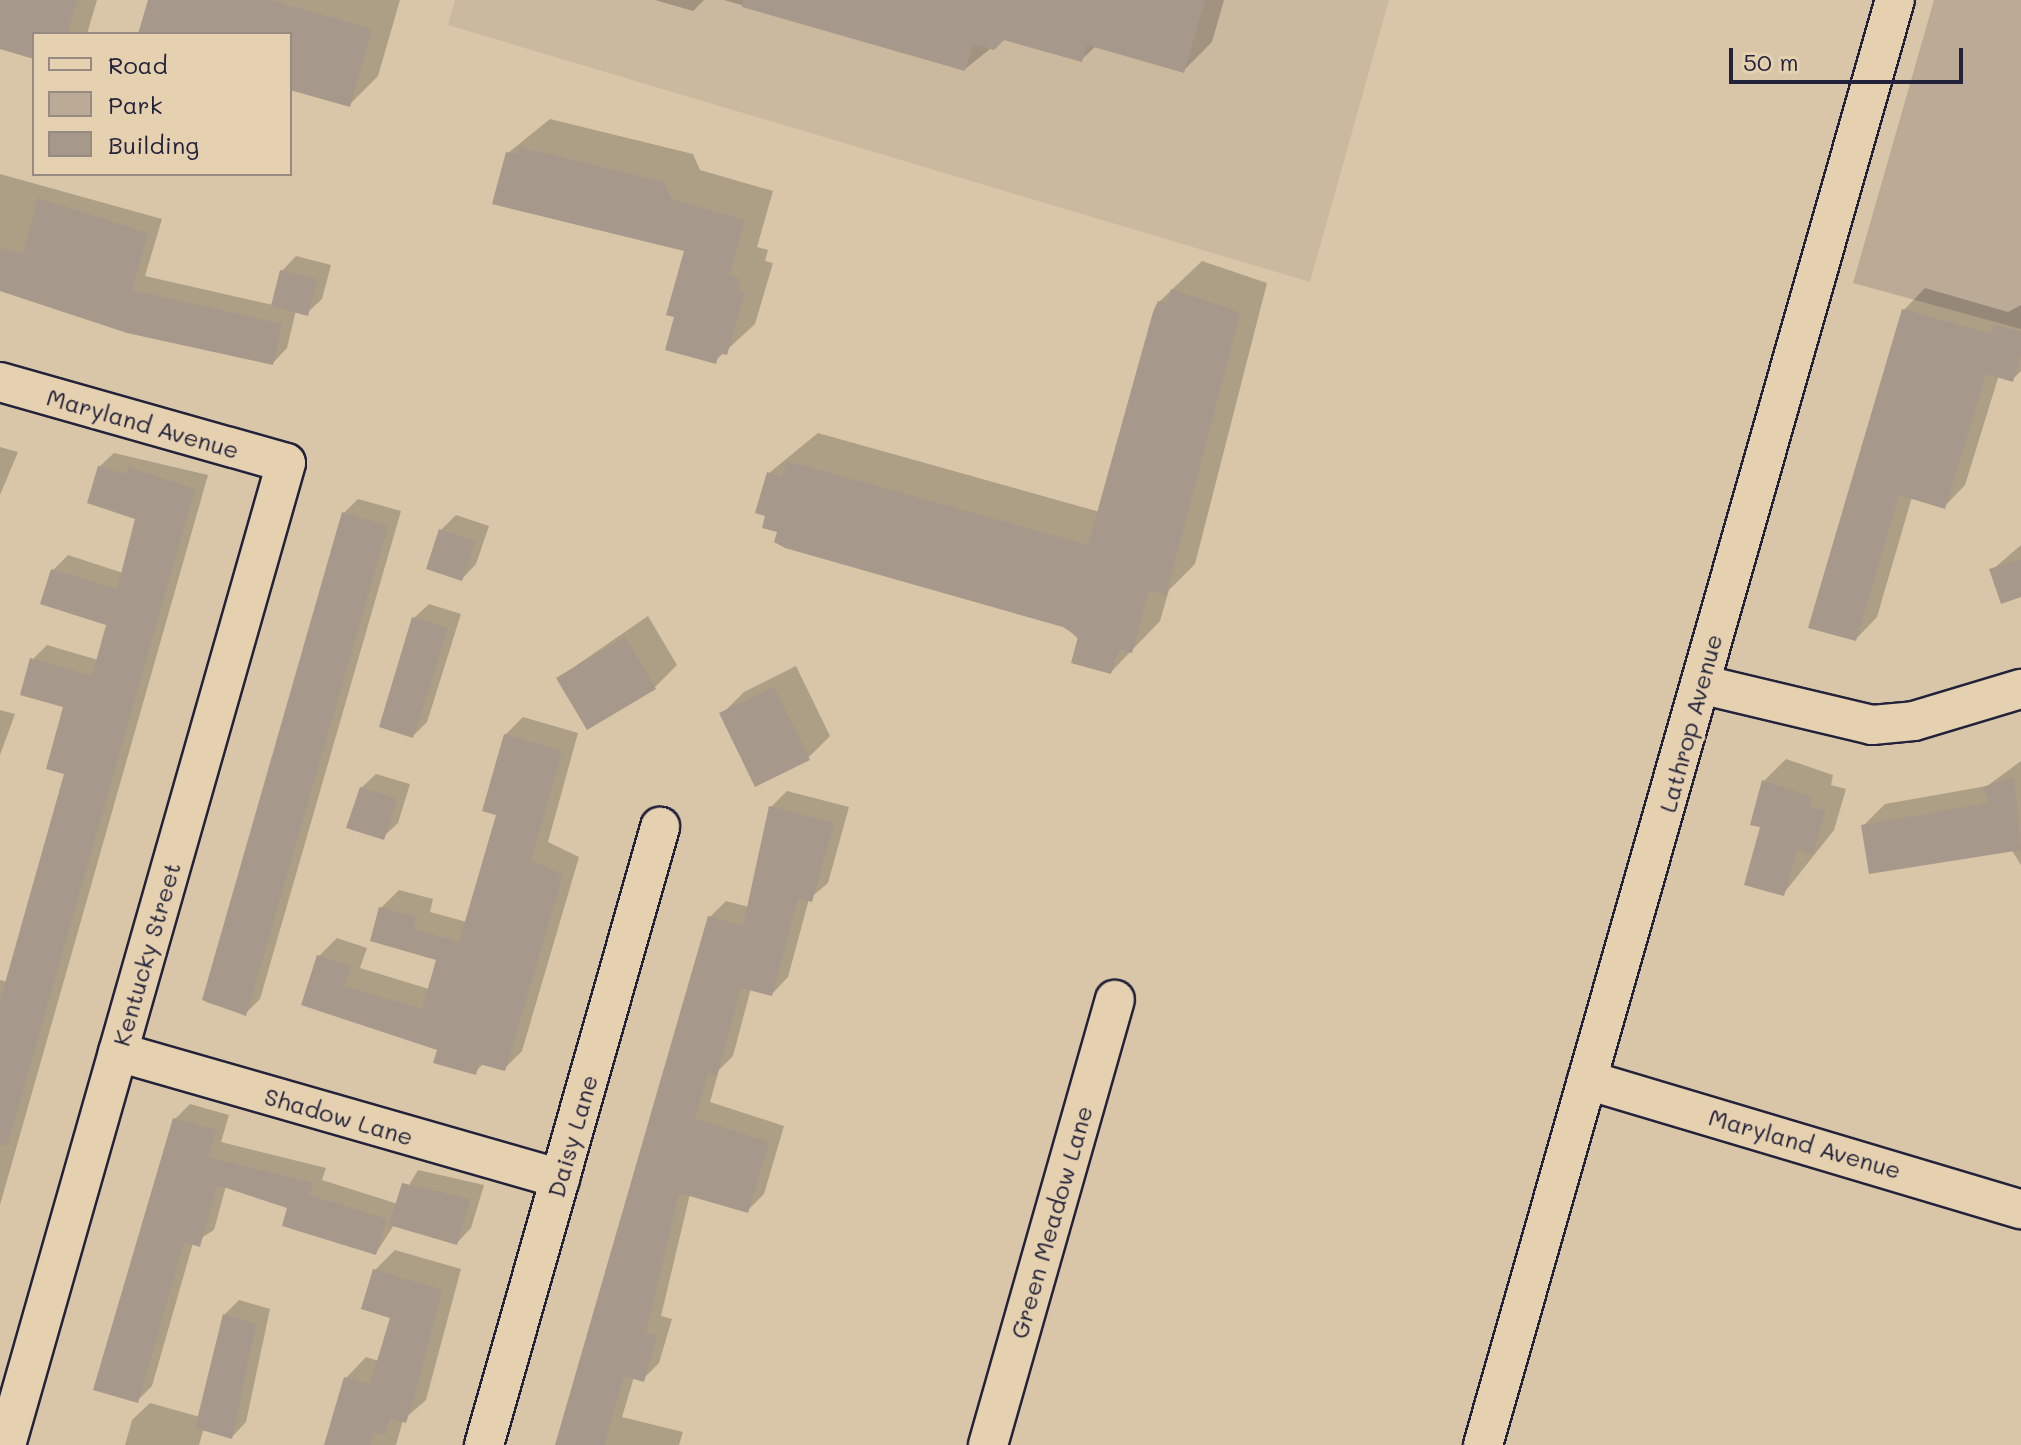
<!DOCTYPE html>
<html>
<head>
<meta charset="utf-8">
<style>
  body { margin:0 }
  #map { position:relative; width:2021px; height:1445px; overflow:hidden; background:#d9c6a8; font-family:Mali,sans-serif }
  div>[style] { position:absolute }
  .built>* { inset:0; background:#cab89f }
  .green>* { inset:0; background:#bbaa96 }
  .shadow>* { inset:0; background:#0003 }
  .building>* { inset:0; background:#a6988a }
  .roads { filter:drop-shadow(2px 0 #22223b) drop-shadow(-2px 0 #22223b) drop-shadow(0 2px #22223b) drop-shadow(0 -2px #22223b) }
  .minor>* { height:38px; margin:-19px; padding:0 19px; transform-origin:19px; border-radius:19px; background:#e5d0af }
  span { translate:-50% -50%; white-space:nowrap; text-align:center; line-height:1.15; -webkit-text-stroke:7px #e5d0af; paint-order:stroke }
  .street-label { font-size:24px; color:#22223b }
  .legend { position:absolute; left:32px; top:32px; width:260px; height:144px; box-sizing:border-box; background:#e5d0af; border:2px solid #978a81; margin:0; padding:10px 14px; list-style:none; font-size:24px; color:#22223b }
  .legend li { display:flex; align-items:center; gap:16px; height:40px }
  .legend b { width:40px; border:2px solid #978a81 }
  .scale { position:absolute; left:1729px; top:48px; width:234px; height:36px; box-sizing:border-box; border:4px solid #22223b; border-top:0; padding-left:10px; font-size:24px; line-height:28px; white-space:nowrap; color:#22223b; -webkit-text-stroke:6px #e5d0af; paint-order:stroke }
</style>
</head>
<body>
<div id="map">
  <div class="built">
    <div style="clip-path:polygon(455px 0,1389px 0,1310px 282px,448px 25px)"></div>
  </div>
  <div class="green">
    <div style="clip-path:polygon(1934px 0,2021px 0,2021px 329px,1853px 283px)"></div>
  </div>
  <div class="shadow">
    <div style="clip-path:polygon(0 0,97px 0,87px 34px,34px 34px,34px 57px,0 47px)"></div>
    <div style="clip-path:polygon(150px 0,400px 0,378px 76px,349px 105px,290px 88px,290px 34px,140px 34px)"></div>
    <div style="clip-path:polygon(655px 0,704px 0,693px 11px)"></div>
    <div style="clip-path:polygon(724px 0,1224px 0,1212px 42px,1183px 71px,1096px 46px,1081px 60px,1004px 38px,965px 69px)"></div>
    <div style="clip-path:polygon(550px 119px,693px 154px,700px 170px,773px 191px,757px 247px,768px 250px,765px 261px,773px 263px,755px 324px,715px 361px,677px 316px,686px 250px,508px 153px)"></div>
    <div style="clip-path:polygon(0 174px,162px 219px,145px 276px,273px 305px,282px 271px,296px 256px,331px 265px,322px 299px,307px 313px,296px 310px,287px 348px,273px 363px,0 288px)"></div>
    <div style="clip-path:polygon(1202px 261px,1267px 283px,1195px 564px,1169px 590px,1160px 621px,1111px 672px,1064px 625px,780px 531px,769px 473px,818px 433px,1100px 512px,1159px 302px)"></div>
    <div style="clip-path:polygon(1925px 288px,2008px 312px,2021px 305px,2021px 371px,2013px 379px,1999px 375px,1965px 485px,1944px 507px,1912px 497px,1877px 617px,1856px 639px,1904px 310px)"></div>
    <div style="clip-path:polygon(0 447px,18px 452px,0 495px)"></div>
    <div style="clip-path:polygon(114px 453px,208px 475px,0 1205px,0 980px,7px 982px,67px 772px,66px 706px,32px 660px,47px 645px,98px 660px,109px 624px,43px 603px,53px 570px,68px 555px,123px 573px,138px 518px,99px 467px)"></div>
    <div style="clip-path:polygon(358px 499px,401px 511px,260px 999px,245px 1014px,206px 1002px,344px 513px)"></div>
    <div style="clip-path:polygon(456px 515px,489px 526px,476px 564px,462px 579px,441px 530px)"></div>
    <div style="clip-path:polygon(2021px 545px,2021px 596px,1992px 570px)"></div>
    <div style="clip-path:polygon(429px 604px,461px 614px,427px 722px,413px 736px,414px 618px)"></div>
    <div style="clip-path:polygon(648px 616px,677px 665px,655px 687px,558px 678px)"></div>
    <div style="clip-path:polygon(796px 666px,830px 736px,808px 758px,722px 714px,744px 692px)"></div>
    <div style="clip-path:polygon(0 710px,15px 714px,0 755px)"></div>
    <div style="clip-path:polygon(523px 717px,578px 733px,548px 842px,579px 857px,522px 1051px,504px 1069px,484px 1063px,475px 1072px,439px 1049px,303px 1003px,319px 956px,337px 938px,367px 948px,360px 968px,429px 989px,438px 959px,381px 908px,399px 890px,433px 899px,430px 912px,467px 922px,498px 814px,505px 735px)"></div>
    <div style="clip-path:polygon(1786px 759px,1833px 775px,1831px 785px,1846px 789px,1834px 830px,1784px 893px,1762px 826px,1764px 781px)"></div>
    <div style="clip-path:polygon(2021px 761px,2021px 865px,2011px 849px,1863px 826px,1885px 804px,1987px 786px)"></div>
    <div style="clip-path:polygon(376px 774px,410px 784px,398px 823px,383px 837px,361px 788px)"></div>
    <div style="clip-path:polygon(787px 791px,849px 807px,828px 883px,809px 899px,788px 977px,772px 994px,751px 988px,733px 1056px,719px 1070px,710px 1102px,784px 1126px,764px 1194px,748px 1210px,690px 1194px,661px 1316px,672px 1319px,659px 1363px,643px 1379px,634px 1377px,622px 1417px,683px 1432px,679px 1445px,559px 1445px,710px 917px,726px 901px,749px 907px,771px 807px)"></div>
    <div style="clip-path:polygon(190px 1104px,229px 1115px,221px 1142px,326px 1168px,322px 1180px,398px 1204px,418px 1170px,484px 1185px,471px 1228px,457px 1243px,394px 1225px,376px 1253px,290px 1207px,226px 1186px,214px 1230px,193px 1243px,152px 1386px,137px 1401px,175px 1119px)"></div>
    <div style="clip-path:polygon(395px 1250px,461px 1269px,426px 1400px,403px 1420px,396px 1445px,326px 1445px,346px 1378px,366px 1357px,379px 1361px,392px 1316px,375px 1270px)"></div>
    <div style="clip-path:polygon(239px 1300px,270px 1309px,246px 1422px,232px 1437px,204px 1428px,199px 1445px,125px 1445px,132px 1420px,150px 1403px,200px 1417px,224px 1315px)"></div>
  </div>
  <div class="building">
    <div style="clip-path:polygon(0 0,77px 0,67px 34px,34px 34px,34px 59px,0 49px)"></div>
    <div style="clip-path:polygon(148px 0,270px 0,372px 29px,350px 107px,290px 90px,290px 34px,138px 34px)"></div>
    <div style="clip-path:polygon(743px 0,1205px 0,1184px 73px,1087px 45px,1082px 62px,1004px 40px,994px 50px,973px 44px,965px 71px,742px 7px)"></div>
    <div style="clip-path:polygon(519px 147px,664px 182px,671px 199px,745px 220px,729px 276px,741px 279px,737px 290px,745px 292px,727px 355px,719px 353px,716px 364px,665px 350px,674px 317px,666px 315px,684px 251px,492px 204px,506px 152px,518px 155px)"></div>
    <div style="clip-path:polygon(38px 198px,148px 233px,132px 290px,282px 324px,273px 365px,127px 333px,0 291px,0 248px,23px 254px)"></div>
    <div style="clip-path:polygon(280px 270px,317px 279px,308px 316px,271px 306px)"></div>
    <div style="clip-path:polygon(1171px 289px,1239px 312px,1237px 325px,1166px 595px,1149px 590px,1132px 653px,1119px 649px,1111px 674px,1071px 663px,1078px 637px,1063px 627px,785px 548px,774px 542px,777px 532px,762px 528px,765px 516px,755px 513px,767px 472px,782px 477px,787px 461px,1088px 545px,1153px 312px,1158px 301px,1167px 303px)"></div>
    <div style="clip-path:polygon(1902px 309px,1991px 334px,1994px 324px,2021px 332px,2021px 355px,2013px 382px,1986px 374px,1945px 509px,1899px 495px,1856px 641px,1808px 628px)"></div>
    <div style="clip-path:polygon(98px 466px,126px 474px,128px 467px,195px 489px,7px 1146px,0 1145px,0 1001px,64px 774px,46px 769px,63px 707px,20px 695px,30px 658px,92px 676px,106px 625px,40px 604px,51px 569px,117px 589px,135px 519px,87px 503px)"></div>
    <div style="clip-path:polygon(342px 512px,388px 526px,246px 1016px,202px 1000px)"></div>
    <div style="clip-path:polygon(439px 529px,475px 541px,462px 581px,426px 569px)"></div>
    <div style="clip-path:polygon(2021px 559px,2021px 597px,2001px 604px,1989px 569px)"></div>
    <div style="clip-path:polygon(412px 617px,448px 628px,413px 738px,379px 727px)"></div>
    <div style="clip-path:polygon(625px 637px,656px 689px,587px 730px,556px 678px)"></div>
    <div style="clip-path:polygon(774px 687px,810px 760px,755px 787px,719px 713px)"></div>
    <div style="clip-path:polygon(504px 734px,562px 751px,531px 860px,563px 875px,505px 1071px,479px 1064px,476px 1075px,433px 1063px,437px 1050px,301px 1005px,317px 955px,351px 966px,344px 986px,422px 1009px,436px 960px,370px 941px,379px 907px,416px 917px,413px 929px,459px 942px,496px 815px,482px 811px)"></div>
    <div style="clip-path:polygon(2014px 777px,2021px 850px,1869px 874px,1861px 825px,1989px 803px,1983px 787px)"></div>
    <div style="clip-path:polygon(1762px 780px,1812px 797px,1810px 807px,1825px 811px,1813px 854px,1797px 850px,1784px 896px,1744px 885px,1760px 827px,1750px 825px)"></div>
    <div style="clip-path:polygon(360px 787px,397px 799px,384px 840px,346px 828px)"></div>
    <div style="clip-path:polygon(769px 806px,834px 823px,812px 902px,798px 898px,772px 996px,741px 988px,717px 1075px,708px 1073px,695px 1118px,769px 1142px,748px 1213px,679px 1193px,646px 1332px,657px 1336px,644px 1382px,624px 1376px,604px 1445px,555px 1445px,708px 916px,743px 926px)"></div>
    <div style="clip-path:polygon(173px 1118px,216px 1130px,208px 1157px,313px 1183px,309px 1195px,387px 1219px,376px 1255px,282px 1226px,287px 1208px,217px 1185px,200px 1247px,184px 1242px,138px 1403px,93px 1390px)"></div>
    <div style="clip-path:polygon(402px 1183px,470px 1199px,457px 1245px,389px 1225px)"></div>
    <div style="clip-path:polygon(373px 1269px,442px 1290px,416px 1390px,406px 1423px,390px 1418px,385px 1435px,374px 1432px,370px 1445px,324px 1445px,344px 1377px,370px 1384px,390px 1318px,361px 1309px)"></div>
    <div style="clip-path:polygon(223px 1314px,256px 1324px,232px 1439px,195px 1428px)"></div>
  </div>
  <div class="roads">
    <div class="minor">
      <div style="left:0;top:382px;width:297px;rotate:15.8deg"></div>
      <div style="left:286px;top:463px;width:1021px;rotate:105.91deg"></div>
      <div style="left:1700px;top:684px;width:177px;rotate:13.4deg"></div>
      <div style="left:1872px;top:725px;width:42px;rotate:-5.4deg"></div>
      <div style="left:1914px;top:721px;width:112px;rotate:-16.7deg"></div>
      <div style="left:118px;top:1052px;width:460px;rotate:16deg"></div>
      <div style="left:1587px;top:1080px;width:453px;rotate:16.6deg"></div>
      <div style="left:484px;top:1445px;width:643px;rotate:-74.1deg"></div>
      <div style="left:988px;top:1445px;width:463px;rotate:-74.1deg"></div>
      <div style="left:1483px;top:1445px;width:1503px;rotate:-74.09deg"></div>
    </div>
  </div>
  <div class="street-label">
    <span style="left:143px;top:423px;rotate:16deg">Maryland Avenue</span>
    <span style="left:1690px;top:723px;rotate:-75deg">Lathrop Avenue</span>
    <span style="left:146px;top:954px;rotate:-74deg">Kentucky Street</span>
    <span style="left:339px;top:1116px;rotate:16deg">Shadow Lane</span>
    <span style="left:572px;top:1136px;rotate:-74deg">Daisy Lane</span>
    <span style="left:1805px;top:1143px;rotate:16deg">Maryland Avenue</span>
    <span style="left:1051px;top:1222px;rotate:-74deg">Green Meadow Lane</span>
  </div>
  <ul class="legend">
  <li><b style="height:10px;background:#e5d0af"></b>Road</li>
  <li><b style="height:22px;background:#bbaa96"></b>Park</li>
  <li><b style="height:22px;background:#a6988a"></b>Building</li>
  </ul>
  <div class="scale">50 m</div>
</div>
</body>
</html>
